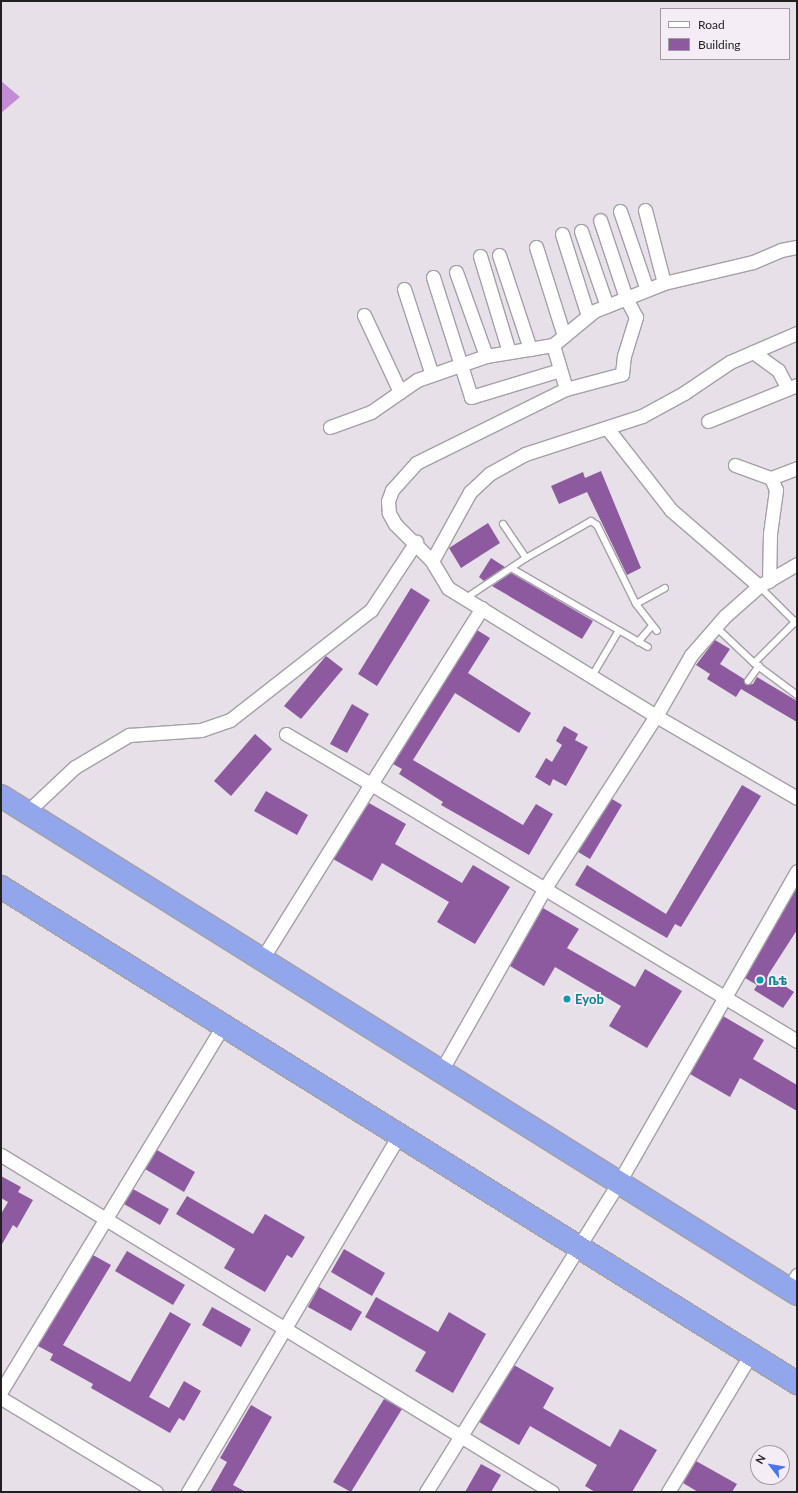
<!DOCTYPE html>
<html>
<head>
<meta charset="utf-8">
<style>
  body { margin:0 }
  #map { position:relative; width:798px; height:1493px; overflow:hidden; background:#e7e0e9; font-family:Lato,"Noto Sans Ethiopic",sans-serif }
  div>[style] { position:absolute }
  .forest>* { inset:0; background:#c38cd5 }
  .building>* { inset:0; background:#8e5a9f }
  .roads { filter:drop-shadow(1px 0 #a59fa8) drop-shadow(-1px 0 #a59fa8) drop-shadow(0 1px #a59fa8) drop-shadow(0 -1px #a59fa8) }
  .lane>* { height:6px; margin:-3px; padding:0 3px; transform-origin:3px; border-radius:3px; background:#fff }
  .street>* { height:13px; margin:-6.5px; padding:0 6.5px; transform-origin:6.5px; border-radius:6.5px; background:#fff }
  .highway>* { height:22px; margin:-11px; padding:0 11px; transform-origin:11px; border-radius:11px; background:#92a6ec }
  .dots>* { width:11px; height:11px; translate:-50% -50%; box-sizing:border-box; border:2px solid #f4edf6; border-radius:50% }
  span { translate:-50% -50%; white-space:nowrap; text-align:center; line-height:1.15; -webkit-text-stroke:4px #f4edf6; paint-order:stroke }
  .culture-label { font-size:13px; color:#0d838f; font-weight:700 }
  .left { translate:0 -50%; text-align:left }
  .frame { position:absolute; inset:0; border:2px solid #211f22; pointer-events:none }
  .legend { position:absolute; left:660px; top:8px; width:130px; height:52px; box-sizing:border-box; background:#f4edf6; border:1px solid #a09ba1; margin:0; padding:5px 7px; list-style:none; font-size:12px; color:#211f22 }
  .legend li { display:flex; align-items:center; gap:8px; height:20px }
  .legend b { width:20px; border:1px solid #a09ba1 }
  .north { position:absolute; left:750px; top:1445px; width:40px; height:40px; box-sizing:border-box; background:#f4edf6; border:1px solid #a09ba1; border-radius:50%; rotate:301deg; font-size:11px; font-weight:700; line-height:16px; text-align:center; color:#211f22 }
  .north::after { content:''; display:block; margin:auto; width:14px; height:18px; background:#4c75e8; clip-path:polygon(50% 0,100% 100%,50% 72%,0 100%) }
</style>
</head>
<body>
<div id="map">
  <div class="forest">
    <div style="clip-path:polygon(1px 81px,20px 97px,1px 113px)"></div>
  </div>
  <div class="building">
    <div style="clip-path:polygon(601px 471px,641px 568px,627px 575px,587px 492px,559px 504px,551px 486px,583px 472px,585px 478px)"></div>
    <div style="clip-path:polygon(488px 523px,500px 543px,461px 568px,449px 548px)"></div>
    <div style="clip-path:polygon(491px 558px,505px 567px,484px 581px,479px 577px)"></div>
    <div style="clip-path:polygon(511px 573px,593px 621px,582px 639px,492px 586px)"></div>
    <div style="clip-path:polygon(411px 588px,430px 600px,377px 686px,358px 674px)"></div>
    <div style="clip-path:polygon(477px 630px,490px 638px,468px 673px,531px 713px,519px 733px,455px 693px,413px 760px,523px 825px,536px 804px,553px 814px,529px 855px,441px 805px,443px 802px,399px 774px,402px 769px,393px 764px)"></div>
    <div style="clip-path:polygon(715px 640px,730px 649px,720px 664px,744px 679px,746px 685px,753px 684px,757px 677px,797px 701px,797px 722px,741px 689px,736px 697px,707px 679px,710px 674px,696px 665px)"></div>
    <div style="clip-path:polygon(326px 656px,343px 669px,301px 719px,284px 706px)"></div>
    <div style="clip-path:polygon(352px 704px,369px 714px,347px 753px,330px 744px)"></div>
    <div style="clip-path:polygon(564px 726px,578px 734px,575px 740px,588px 747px,566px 786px,553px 779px,550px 786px,535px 777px,546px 758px,552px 762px,562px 745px,556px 741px)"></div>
    <div style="clip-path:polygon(255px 734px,272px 749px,231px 796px,214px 781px)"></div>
    <div style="clip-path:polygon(742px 785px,761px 796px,681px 927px,675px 924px,667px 938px,575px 885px,587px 865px,666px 914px)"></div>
    <div style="clip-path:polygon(266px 791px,308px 815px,297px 835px,254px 811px)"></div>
    <div style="clip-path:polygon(612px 799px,622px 805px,590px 859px,578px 852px)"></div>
    <div style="clip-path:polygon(369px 803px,406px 824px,395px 844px,462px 883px,473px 865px,510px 887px,475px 944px,437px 922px,449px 902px,382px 863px,372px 881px,333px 859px)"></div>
    <div style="clip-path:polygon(797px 887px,797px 930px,768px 975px,794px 992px,783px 1008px,754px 990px,757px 985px,745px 978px)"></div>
    <div style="clip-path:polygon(543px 908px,579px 929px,567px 948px,635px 987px,645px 969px,682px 991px,647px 1048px,609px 1026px,621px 1006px,555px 967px,544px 986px,510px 966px)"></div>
    <div style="clip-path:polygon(723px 1016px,764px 1040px,753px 1059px,797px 1085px,797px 1111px,740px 1078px,730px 1097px,690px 1074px)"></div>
    <div style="clip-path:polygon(157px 1150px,195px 1172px,184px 1192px,145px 1169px)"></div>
    <div style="clip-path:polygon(1px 1176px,21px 1187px,18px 1192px,33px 1200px,17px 1228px,13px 1225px,1px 1246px,1px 1214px,8px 1202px,1px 1198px)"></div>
    <div style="clip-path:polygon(133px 1189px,169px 1209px,160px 1225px,124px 1204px)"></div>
    <div style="clip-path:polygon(187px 1196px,253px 1234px,265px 1214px,305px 1237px,292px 1258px,287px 1255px,265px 1292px,224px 1268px,235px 1249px,176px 1214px)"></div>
    <div style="clip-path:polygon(344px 1249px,385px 1273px,372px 1296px,331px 1272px)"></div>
    <div style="clip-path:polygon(127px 1251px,185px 1285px,173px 1305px,115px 1271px)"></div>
    <div style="clip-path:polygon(93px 1255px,111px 1265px,63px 1345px,130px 1382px,170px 1312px,191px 1324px,149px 1397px,169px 1408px,184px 1381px,201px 1391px,184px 1421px,179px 1418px,170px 1433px,91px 1388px,93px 1384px,50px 1360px,53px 1354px,38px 1346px)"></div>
    <div style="clip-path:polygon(319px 1287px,362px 1312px,351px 1331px,308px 1307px)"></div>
    <div style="clip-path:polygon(376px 1297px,438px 1332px,449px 1312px,486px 1334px,453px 1393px,415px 1371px,426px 1352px,365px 1317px)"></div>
    <div style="clip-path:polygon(212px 1307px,251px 1329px,241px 1347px,202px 1325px)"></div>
    <div style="clip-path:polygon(514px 1365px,554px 1388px,543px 1408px,610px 1447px,620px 1429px,657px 1450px,632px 1492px,595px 1492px,585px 1486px,597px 1465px,530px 1426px,519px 1445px,479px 1422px)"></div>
    <div style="clip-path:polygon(384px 1399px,402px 1409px,351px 1492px,333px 1482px)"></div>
    <div style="clip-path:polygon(251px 1405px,272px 1417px,233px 1485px,246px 1492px,210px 1492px,227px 1462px,220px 1458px)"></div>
    <div style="clip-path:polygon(696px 1461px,737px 1484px,732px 1492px,698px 1492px,683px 1483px)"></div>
    <div style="clip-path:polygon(481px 1464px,501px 1475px,491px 1492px,465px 1492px)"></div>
  </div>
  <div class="roads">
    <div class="lane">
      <div style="left:503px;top:524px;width:41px;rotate:55.9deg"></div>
      <div style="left:511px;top:568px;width:158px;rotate:30deg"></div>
      <div style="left:759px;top:586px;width:54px;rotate:45deg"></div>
      <div style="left:466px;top:598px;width:72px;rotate:-33.7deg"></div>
      <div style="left:526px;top:558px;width:75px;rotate:-29.6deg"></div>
      <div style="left:591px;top:521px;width:7px;rotate:34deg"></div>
      <div style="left:597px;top:525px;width:88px;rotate:63.7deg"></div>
      <div style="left:636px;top:604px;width:34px;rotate:52deg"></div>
      <div style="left:636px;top:604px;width:33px;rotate:-29deg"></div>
      <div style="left:716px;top:627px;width:52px;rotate:43.5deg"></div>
      <div style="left:754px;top:663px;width:54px;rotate:36.7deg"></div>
      <div style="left:638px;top:642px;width:21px;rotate:-49deg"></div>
      <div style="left:754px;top:663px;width:61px;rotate:-45deg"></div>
      <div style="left:592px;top:676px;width:51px;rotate:-59.4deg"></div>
      <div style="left:748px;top:681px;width:19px;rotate:-54deg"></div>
    </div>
    <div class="street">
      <div style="left:645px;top:210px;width:75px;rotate:75.4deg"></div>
      <div style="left:620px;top:211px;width:83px;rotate:71.1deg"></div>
      <div style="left:581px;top:231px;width:79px;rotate:70.9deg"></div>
      <div style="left:562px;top:234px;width:86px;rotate:72.4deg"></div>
      <div style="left:536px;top:247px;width:93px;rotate:72.5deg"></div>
      <div style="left:499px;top:255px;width:99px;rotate:71.7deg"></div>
      <div style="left:480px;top:256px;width:100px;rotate:73.2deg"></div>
      <div style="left:456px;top:272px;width:89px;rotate:70.3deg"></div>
      <div style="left:433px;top:277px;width:126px;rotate:72.4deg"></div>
      <div style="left:471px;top:397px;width:93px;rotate:-16.9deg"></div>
      <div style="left:404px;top:289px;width:90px;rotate:72deg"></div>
      <div style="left:364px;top:315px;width:85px;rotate:64.9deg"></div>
      <div style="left:553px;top:345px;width:46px;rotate:73.5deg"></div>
      <div style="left:753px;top:352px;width:31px;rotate:36deg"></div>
      <div style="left:778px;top:370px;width:21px;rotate:62deg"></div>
      <div style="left:708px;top:421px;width:96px;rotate:-22deg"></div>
      <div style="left:330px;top:427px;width:44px;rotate:-20.1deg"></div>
      <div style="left:371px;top:412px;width:56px;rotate:-34.8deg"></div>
      <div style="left:417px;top:380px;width:73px;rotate:-19.2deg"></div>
      <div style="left:486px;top:356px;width:68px;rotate:-9.3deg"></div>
      <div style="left:553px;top:345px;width:53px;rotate:-39.7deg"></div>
      <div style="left:594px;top:311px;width:75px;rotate:-21.8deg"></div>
      <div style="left:664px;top:283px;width:91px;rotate:-13.3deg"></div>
      <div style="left:753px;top:262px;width:30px;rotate:-23deg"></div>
      <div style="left:781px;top:250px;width:16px;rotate:-11deg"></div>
      <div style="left:607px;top:428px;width:104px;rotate:52deg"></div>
      <div style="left:671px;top:510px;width:116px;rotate:40.8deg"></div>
      <div style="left:735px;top:465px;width:38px;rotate:20deg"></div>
      <div style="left:771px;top:478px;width:13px;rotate:67deg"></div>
      <div style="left:776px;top:490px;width:44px;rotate:97.8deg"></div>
      <div style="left:770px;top:534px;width:47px;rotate:91.2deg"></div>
      <div style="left:771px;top:478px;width:28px;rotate:-21deg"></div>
      <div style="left:432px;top:561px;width:79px;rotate:-61.2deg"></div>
      <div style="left:470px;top:492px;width:26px;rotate:-43deg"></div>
      <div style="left:489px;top:474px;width:41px;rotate:-29.1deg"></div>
      <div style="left:525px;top:454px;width:123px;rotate:-18deg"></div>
      <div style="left:642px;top:416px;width:48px;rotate:-28.7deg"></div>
      <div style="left:684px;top:393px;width:55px;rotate:-34deg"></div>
      <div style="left:730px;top:362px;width:73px;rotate:-23.4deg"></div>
      <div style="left:797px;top:564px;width:44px;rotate:149.9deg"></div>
      <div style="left:759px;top:586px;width:45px;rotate:138.6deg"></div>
      <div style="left:725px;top:616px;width:52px;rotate:131.1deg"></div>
      <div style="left:691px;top:655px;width:70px;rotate:119.8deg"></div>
      <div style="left:656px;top:716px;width:163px;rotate:30.2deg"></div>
      <div style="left:286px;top:734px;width:99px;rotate:30.5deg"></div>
      <div style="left:371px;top:784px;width:208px;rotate:-57.8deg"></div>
      <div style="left:27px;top:812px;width:66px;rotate:-43.2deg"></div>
      <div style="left:75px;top:767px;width:63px;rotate:-30.7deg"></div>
      <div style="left:129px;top:735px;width:72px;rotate:-4deg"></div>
      <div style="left:201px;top:730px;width:31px;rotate:-19deg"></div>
      <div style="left:230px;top:720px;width:179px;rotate:-38deg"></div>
      <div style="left:371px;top:610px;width:82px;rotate:-56.5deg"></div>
      <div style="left:262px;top:959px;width:206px;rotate:-58.1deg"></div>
      <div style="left:371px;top:784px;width:498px;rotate:31.1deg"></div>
      <div style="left:441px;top:1071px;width:210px;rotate:-60.4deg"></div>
      <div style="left:545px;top:888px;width:205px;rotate:-57.2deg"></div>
      <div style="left:656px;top:716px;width:244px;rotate:-148.4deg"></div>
      <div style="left:448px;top:588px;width:31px;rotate:-121deg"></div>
      <div style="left:432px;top:561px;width:52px;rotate:-135deg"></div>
      <div style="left:395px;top:524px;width:13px;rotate:-119deg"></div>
      <div style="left:389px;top:513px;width:12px;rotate:-95deg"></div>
      <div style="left:388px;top:501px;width:12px;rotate:-70deg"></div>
      <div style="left:392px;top:490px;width:36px;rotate:-48deg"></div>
      <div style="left:416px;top:463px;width:167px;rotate:-26.3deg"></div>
      <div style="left:566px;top:389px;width:58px;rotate:-15deg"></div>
      <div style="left:622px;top:374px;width:18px;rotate:-84deg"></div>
      <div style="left:624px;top:356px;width:41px;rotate:-72.9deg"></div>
      <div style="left:636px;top:317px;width:21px;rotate:-118deg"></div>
      <div style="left:626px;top:298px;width:82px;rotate:-108.4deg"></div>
      <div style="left:1px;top:1155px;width:646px;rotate:31.45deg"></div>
      <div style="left:788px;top:1289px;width:17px;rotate:-57deg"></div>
      <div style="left:1px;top:1391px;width:429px;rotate:-58.7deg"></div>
      <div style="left:1px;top:1398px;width:181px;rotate:31.2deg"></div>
      <div style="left:188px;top:1492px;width:416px;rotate:-59.4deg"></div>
      <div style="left:426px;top:1492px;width:365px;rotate:-58.1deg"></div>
      <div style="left:619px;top:1182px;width:358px;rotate:-60.2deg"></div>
      <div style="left:668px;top:1492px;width:161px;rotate:-59deg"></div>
    </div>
    <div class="highway">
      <div style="left:1px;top:796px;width:939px;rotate:32.03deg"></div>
      <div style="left:1px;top:887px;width:938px;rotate:31.93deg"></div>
    </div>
  </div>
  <div class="dots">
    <div style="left:760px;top:980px;background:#0f9aa8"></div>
    <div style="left:567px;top:999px;background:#0f9aa8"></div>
  </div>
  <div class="culture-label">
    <span class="left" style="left:768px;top:980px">ቤቴ</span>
    <span class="left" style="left:575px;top:999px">Eyob</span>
  </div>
  <div class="frame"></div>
  <ul class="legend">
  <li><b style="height:5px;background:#fff"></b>Road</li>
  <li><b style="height:11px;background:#8e5a9f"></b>Building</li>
  </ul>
  <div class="north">N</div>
</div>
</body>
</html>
